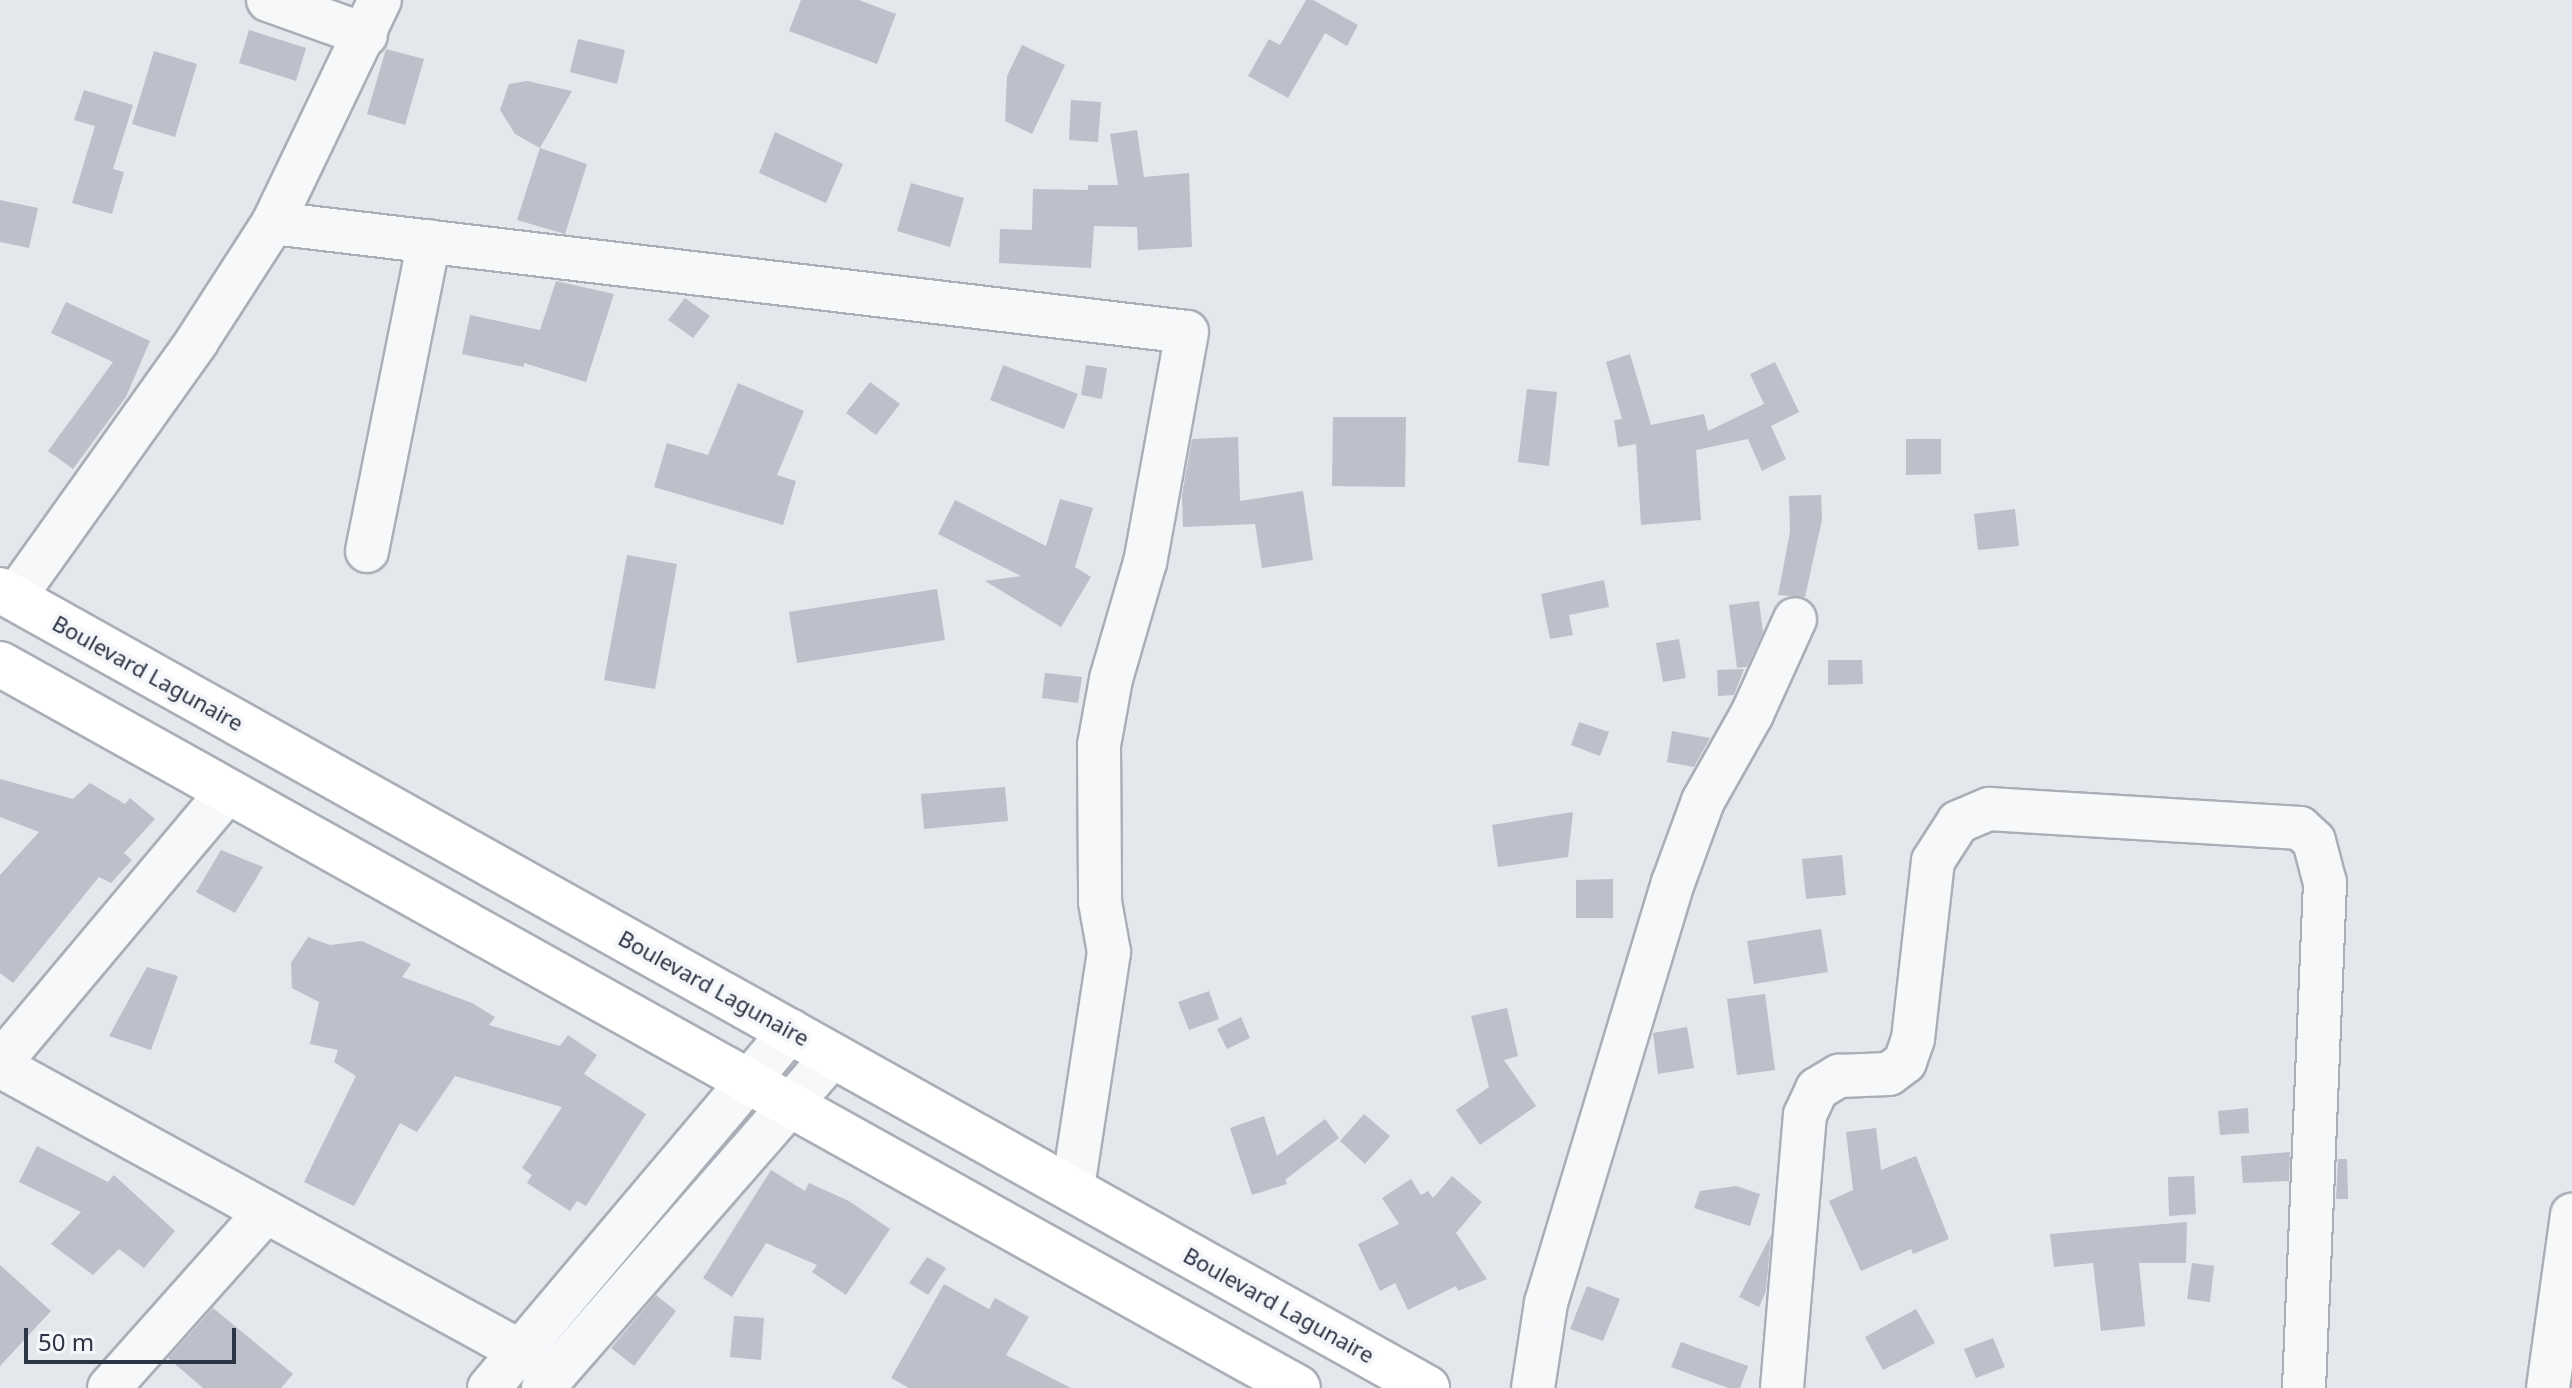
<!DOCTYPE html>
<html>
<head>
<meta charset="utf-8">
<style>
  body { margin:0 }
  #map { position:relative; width:2572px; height:1388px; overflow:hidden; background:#e4e7ec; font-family:"Noto Sans",sans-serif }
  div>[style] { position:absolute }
  .building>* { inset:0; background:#bbc0ca }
  .roads { filter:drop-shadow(2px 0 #a9aeb7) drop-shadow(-2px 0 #a9aeb7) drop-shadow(0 2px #a9aeb7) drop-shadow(0 -2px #a9aeb7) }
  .minor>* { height:42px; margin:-21px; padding:0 21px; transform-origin:21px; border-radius:21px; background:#f7f8fa }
  .major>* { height:44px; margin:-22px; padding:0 22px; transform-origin:22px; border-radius:22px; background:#fff }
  span { translate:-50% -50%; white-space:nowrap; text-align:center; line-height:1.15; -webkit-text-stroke:8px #f4f6f9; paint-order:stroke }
  .street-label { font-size:22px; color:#2b3445 }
  .scale { position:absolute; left:24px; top:1328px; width:212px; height:36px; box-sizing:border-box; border:4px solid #2b3445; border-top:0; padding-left:10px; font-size:24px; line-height:28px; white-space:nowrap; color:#2b3445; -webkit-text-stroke:6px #f4f6f9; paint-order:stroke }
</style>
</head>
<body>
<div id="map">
  <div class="building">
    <div style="clip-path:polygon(801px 0,859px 0,896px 14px,877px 64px,789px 31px)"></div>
    <div style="clip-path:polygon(1306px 0,1313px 0,1358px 25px,1347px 46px,1325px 33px,1288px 98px,1248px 76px,1269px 39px,1280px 45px)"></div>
    <div style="clip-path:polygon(249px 30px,306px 48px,296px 81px,239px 63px)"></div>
    <div style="clip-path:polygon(578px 39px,625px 50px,617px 84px,570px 72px)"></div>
    <div style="clip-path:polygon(1022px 45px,1065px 65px,1032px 134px,1005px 121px,1007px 76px)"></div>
    <div style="clip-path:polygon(386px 49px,424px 59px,405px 125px,367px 114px)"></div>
    <div style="clip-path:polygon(154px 51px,197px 64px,175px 137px,132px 124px)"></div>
    <div style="clip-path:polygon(527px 81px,572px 91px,540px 148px,515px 134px,500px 110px,509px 84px)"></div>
    <div style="clip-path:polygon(84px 90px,133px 105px,113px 169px,124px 172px,112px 214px,72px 203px,95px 126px,74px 120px)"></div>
    <div style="clip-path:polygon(1071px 100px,1101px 102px,1098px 142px,1069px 140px)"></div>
    <div style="clip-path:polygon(1137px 130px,1144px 177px,1189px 173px,1192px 247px,1138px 250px,1137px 227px,1094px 226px,1091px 268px,999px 263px,1000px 229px,1032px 230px,1033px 189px,1088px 190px,1088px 185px,1118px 185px,1110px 134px)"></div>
    <div style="clip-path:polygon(775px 132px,843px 164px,826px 203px,759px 173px)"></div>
    <div style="clip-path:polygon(540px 148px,587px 164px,565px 234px,517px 220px)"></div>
    <div style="clip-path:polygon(911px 183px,964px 198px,950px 247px,897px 231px)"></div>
    <div style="clip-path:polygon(0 200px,38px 208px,29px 248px,0 242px)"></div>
    <div style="clip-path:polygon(556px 281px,614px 294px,586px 382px,524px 363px,524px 367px,462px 354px,470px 315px,540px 330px)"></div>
    <div style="clip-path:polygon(685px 298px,710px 316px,693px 338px,668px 320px)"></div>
    <div style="clip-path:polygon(66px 302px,150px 341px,126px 397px,73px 469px,48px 451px,113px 362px,51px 333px)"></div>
    <div style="clip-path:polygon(1630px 354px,1651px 425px,1704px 414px,1708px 431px,1764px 404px,1750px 374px,1775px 362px,1799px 412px,1771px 426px,1786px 459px,1762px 471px,1748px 439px,1696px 450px,1701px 520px,1641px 525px,1636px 444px,1618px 447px,1614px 420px,1622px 419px,1606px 362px)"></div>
    <div style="clip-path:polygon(1003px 365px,1078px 394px,1064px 429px,990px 400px)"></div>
    <div style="clip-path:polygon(1086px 365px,1107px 368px,1102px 399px,1081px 395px)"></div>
    <div style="clip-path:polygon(870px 382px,900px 404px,876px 435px,846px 413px)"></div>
    <div style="clip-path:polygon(738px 383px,804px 411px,777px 475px,796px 481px,783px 525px,654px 487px,667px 443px,708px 455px)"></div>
    <div style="clip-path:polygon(1527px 389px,1557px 392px,1549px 466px,1518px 462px)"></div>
    <div style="clip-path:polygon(1333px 417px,1406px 417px,1405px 487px,1332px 486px)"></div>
    <div style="clip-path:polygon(1238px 437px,1240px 501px,1303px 491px,1313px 560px,1262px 568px,1255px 524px,1183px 527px,1182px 495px,1192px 439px)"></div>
    <div style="clip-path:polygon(1906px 439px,1941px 439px,1941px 474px,1906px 475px)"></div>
    <div style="clip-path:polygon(1821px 495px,1822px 520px,1805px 597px,1778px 595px,1790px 532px,1789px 496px)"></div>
    <div style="clip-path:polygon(1060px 499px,1093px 508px,1075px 567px,1091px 577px,1061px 627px,985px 581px,1021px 576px,938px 534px,955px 500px,1046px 546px)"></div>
    <div style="clip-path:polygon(2015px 509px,2019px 546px,1978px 550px,1974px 514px)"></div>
    <div style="clip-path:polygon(627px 555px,677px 564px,655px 689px,604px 680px)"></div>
    <div style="clip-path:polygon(1604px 580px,1609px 607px,1569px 615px,1573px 635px,1550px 639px,1541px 594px)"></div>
    <div style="clip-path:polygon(937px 589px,945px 640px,797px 663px,789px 612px)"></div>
    <div style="clip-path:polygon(1759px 601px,1763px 632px,1747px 667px,1737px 668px,1729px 605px)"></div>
    <div style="clip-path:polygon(1679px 639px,1686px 678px,1663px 682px,1656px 643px)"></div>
    <div style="clip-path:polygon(1828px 660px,1862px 660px,1863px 684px,1828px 685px)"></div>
    <div style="clip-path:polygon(1744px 669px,1734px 695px,1718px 696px,1717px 670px)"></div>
    <div style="clip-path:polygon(1045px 673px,1082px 677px,1078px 703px,1042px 698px)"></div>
    <div style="clip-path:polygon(1579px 722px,1609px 732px,1600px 756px,1571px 745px)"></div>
    <div style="clip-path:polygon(1672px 731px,1710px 738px,1694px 767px,1667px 762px)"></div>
    <div style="clip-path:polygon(0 779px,73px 799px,90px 783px,125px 804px,130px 798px,155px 819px,124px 853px,132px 860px,111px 883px,99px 877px,13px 983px,0 973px,0 875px,39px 832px,0 817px)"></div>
    <div style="clip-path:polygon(1005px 787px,1008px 821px,924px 829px,921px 794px)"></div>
    <div style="clip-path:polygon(1573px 812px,1568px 857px,1498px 867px,1492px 825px)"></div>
    <div style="clip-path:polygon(221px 850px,263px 867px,235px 913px,196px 892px)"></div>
    <div style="clip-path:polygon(1842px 855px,1846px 895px,1806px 899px,1802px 859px)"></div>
    <div style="clip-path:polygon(1613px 879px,1613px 918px,1576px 918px,1576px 880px)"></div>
    <div style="clip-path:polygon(1821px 929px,1828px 972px,1754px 984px,1747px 941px)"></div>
    <div style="clip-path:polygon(308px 937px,330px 945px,362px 941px,411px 964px,402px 977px,472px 1003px,495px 1017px,489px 1025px,560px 1046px,568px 1035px,597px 1055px,584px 1074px,646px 1114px,586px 1206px,577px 1201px,570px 1211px,527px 1183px,532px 1175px,522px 1168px,562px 1107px,455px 1076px,417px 1132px,400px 1123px,354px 1206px,304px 1182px,356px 1076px,334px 1062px,338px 1050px,310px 1044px,319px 1002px,292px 988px,291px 963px)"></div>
    <div style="clip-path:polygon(147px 967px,178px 976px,151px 1050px,109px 1036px)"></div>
    <div style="clip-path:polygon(1209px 991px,1219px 1019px,1189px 1030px,1178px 1002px)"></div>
    <div style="clip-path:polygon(1765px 994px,1775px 1070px,1737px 1075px,1727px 999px)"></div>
    <div style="clip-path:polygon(1507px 1008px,1518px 1056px,1504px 1060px,1536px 1106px,1480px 1145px,1456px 1110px,1489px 1087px,1471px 1016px)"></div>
    <div style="clip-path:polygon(1241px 1017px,1250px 1038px,1227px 1049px,1217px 1029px)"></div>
    <div style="clip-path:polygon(1687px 1027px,1694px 1068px,1658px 1074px,1653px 1033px)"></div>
    <div style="clip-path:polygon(2248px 1108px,2249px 1133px,2220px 1135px,2218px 1111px)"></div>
    <div style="clip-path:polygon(1364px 1114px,1390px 1136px,1365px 1164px,1340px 1141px)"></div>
    <div style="clip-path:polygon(1264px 1116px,1277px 1156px,1325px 1119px,1339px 1138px,1285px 1180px,1287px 1184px,1252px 1195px,1230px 1128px)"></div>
    <div style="clip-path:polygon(1876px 1128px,1881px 1170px,1916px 1156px,1949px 1239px,1913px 1254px,1911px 1249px,1861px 1271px,1829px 1201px,1853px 1190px,1846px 1132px)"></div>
    <div style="clip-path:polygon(37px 1146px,108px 1182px,114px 1175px,175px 1231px,144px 1268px,119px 1249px,93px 1275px,51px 1244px,81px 1212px,19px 1182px)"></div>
    <div style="clip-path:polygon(2290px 1152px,2289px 1181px,2243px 1183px,2241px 1156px)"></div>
    <div style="clip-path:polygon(2338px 1159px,2347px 1159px,2348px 1199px,2336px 1199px)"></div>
    <div style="clip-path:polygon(771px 1170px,805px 1191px,809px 1183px,849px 1201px,890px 1229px,846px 1295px,812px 1272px,817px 1265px,766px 1243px,732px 1297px,703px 1278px)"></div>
    <div style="clip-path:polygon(1452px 1176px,1482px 1202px,1456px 1233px,1487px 1279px,1458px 1291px,1456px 1286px,1408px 1310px,1395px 1283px,1380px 1291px,1358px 1244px,1399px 1224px,1382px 1198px,1411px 1179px,1421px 1195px,1428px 1191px,1433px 1198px)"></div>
    <div style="clip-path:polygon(2194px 1176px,2196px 1214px,2169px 1216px,2168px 1177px)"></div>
    <div style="clip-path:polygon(1736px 1186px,1760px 1194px,1750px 1226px,1694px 1208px,1700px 1191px)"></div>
    <div style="clip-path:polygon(2187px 1222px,2186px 1263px,2139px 1263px,2145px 1326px,2101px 1331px,2093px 1263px,2054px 1267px,2050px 1234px)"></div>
    <div style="clip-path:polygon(1771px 1235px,1766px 1291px,1759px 1307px,1739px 1297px)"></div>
    <div style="clip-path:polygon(927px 1257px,946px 1268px,928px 1295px,909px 1283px)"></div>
    <div style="clip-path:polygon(2192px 1263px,2214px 1266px,2210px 1302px,2187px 1299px)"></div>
    <div style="clip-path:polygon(0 1265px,51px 1311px,0 1366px)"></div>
    <div style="clip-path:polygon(944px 1284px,989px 1309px,995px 1298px,1029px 1317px,1006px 1355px,1071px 1388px,909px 1388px,891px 1378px)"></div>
    <div style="clip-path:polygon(1587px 1286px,1620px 1299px,1603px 1341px,1570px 1329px)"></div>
    <div style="clip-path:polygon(656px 1295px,676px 1311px,634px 1366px,611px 1348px)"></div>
    <div style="clip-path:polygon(213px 1308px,293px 1374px,281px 1388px,203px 1388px,168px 1358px)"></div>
    <div style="clip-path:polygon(1916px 1309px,1935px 1343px,1883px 1370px,1865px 1337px)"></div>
    <div style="clip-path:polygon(734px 1316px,764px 1318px,761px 1360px,730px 1357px)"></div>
    <div style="clip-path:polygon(1993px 1338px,2005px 1367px,1976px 1378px,1964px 1349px)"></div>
    <div style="clip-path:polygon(1681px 1342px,1748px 1366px,1740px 1388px,1728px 1388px,1671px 1367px)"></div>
  </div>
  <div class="roads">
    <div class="minor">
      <div style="left:268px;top:0;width:104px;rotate:19.7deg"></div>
      <div style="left:273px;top:223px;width:920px;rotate:6.8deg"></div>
      <div style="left:1187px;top:332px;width:234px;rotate:100.3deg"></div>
      <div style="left:1145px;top:562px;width:122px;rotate:106.2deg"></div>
      <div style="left:1111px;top:679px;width:67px;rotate:100.3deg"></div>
      <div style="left:1099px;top:745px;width:157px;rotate:89.6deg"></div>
      <div style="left:1100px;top:902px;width:51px;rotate:79.8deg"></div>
      <div style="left:1109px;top:952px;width:239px;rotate:98.7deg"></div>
      <div style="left:367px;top:551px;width:316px;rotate:-78.7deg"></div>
      <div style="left:14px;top:598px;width:315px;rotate:-54.5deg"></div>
      <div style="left:197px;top:341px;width:140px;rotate:-57.2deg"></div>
      <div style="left:273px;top:223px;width:247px;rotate:-64.4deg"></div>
      <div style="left:0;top:1063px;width:355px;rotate:-50deg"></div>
      <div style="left:0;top:1066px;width:593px;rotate:28.73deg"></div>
      <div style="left:109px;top:1388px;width:234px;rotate:-48.3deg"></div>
      <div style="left:489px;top:1388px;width:468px;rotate:-49.8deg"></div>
      <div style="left:543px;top:1388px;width:442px;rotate:-48.9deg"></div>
      <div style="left:1533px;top:1388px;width:86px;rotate:-81.3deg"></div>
      <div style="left:1546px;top:1303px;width:439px;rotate:-73.2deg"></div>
      <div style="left:1673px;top:883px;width:87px;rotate:-69.9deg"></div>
      <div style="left:1703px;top:801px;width:100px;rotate:-60.6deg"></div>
      <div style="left:1752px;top:714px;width:104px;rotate:-65.6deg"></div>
      <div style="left:1782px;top:1388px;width:274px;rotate:-85.2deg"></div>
      <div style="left:1805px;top:1115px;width:29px;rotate:-65deg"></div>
      <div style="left:1817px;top:1089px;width:26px;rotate:-31deg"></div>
      <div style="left:1839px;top:1076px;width:50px;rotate:-2.3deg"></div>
      <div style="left:1889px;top:1074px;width:20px;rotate:-37deg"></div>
      <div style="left:1905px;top:1062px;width:24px;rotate:-71deg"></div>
      <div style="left:1913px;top:1039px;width:179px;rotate:-83.6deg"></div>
      <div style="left:1933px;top:861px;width:46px;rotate:-57.3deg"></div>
      <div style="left:1958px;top:822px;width:34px;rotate:-23deg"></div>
      <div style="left:1989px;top:809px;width:312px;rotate:3.5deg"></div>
      <div style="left:2300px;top:828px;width:19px;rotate:43deg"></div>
      <div style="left:2314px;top:841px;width:43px;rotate:75.3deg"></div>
      <div style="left:2325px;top:883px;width:505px;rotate:92.38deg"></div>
      <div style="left:2548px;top:1388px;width:175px;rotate:-82.1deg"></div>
    </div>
    <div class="major">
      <div style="left:0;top:590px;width:1635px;rotate:29.21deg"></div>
      <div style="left:0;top:664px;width:1486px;rotate:29.15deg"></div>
    </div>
  </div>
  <div class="street-label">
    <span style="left:148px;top:673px;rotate:29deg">Boulevard Lagunaire</span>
    <span style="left:714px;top:988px;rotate:29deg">Boulevard Lagunaire</span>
    <span style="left:1279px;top:1305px;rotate:29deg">Boulevard Lagunaire</span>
  </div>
  <div class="scale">50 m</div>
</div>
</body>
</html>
